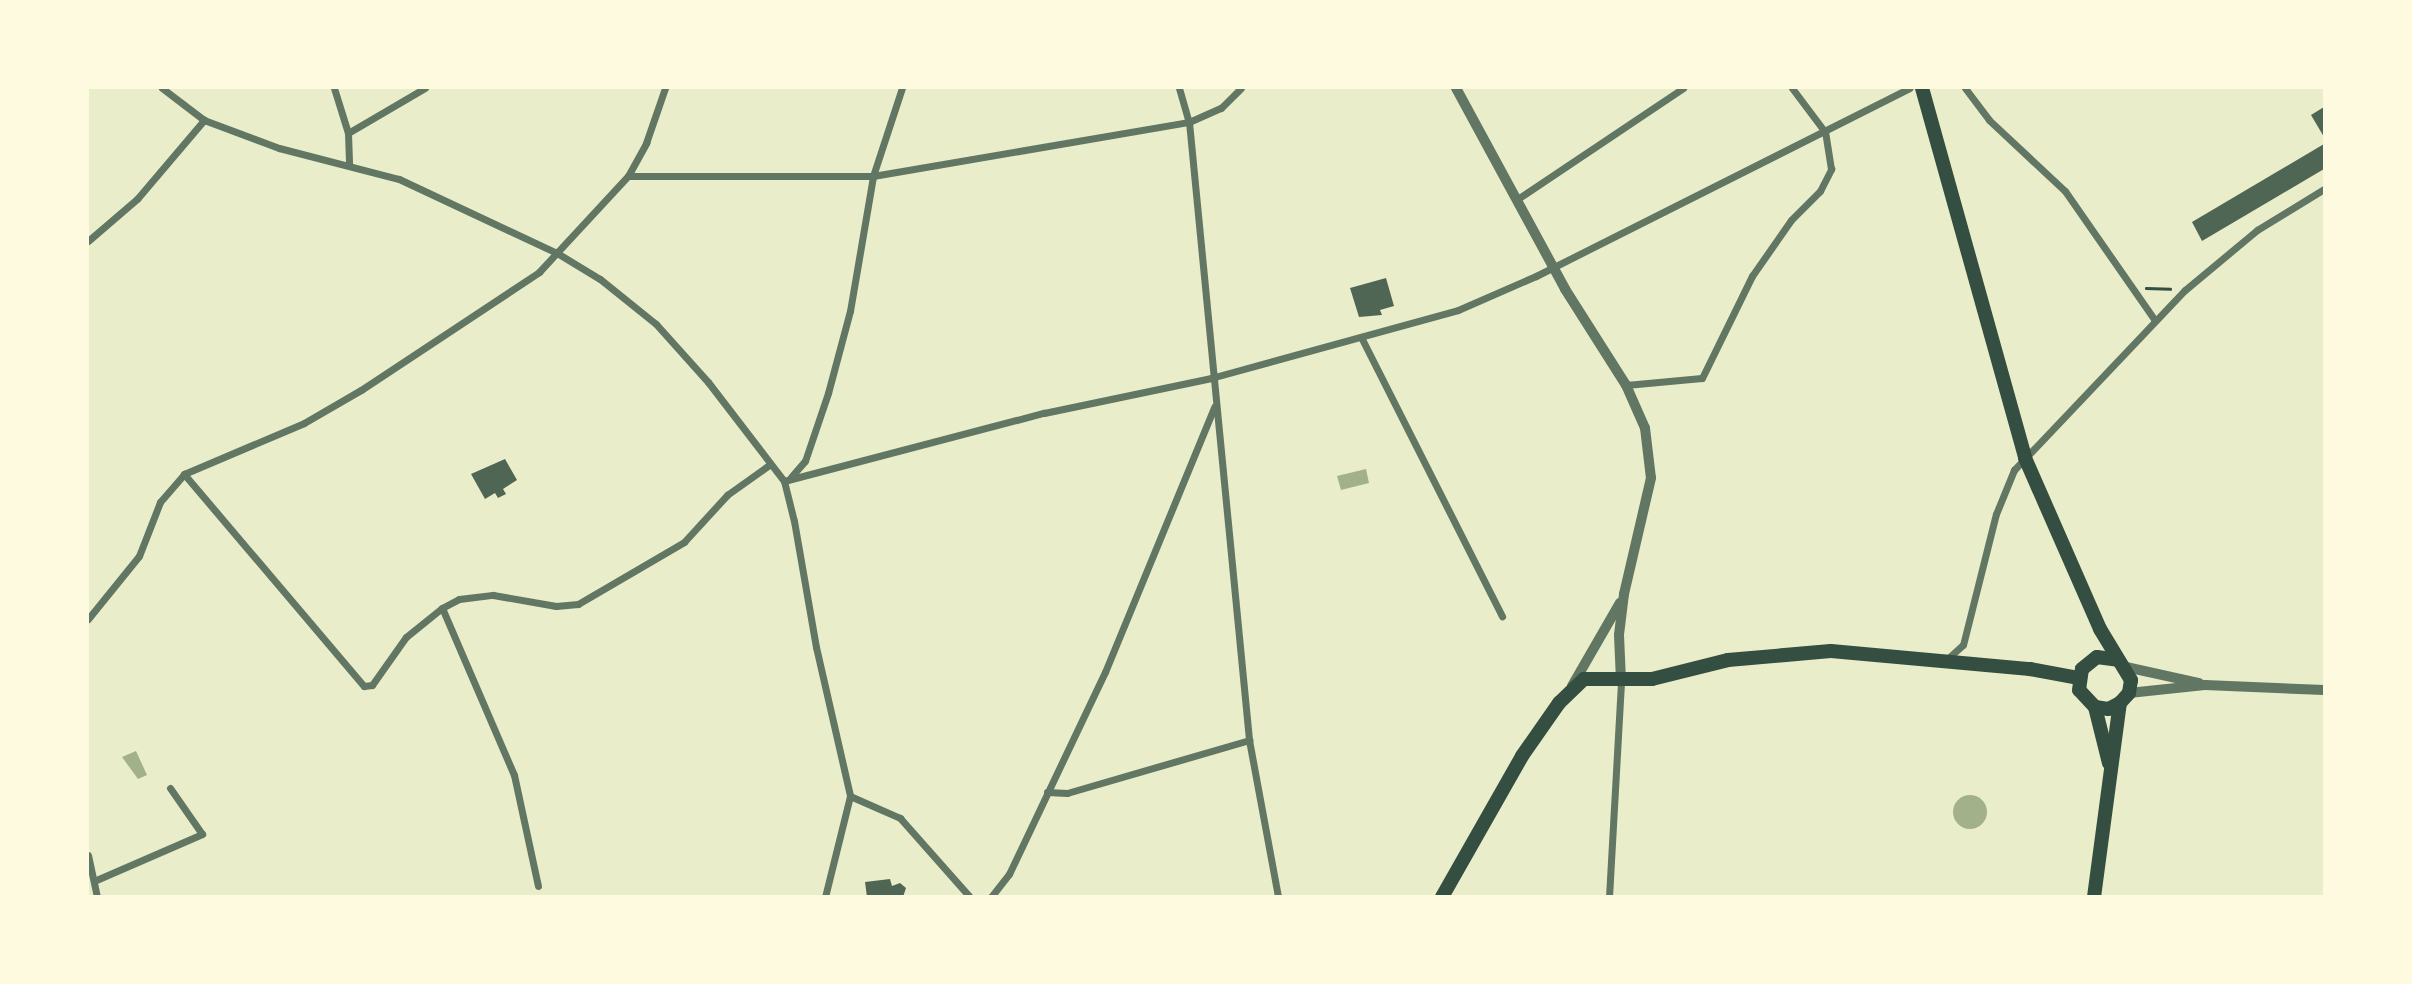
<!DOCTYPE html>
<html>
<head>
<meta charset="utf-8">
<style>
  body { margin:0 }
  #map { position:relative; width:2412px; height:984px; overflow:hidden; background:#e9edc9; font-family:"Space Grotesk",sans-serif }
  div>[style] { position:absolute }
  .water>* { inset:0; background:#a3b18a }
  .round { border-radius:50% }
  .building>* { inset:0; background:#4f6655 }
  .path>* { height:2.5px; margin:-1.25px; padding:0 1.25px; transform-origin:1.25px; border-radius:1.25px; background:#344e41 }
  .minor>* { height:7px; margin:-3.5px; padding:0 3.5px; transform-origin:3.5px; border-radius:3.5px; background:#617663 }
  .tertiary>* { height:10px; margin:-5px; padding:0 5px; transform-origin:5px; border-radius:5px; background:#617663 }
  .primary>* { height:14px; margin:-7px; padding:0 7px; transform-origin:7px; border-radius:7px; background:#344e41 }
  span { translate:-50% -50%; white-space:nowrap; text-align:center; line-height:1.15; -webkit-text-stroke:5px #fefae0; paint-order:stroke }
  .frame { position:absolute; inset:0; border:89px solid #fefae0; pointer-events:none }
</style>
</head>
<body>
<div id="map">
  <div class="water">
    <div style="clip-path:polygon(1366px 469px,1369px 483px,1341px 490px,1337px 476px)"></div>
    <div style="clip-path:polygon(136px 751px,147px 775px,138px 779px,122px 757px)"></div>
    <div class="round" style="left:1953px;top:795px;width:34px;height:34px"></div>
  </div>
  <div class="building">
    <div style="clip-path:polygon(2324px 107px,2324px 137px,2311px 115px)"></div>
    <div style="clip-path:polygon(2324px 144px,2324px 169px,2202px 241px,2192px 222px)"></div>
    <div style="clip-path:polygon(1386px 278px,1394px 306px,1380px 310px,1382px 315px,1359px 317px,1350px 288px)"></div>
    <div style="clip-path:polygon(505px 459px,517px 480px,503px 489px,506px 494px,498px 498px,495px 493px,485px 499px,471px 474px)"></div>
    <div style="clip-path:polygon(890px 879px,892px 886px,900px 883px,906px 888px,903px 897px,867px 897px,865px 882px)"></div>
  </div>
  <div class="path">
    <div style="left:2146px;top:288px;width:24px;rotate:2deg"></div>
  </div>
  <div class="minor">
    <div style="left:162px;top:88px;width:53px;rotate:37.3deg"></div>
    <div style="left:204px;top:120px;width:80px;rotate:20.5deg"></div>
    <div style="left:279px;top:148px;width:124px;rotate:14.5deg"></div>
    <div style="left:399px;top:179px;width:174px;rotate:25.1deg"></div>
    <div style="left:557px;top:253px;width:50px;rotate:31.2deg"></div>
    <div style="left:600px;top:279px;width:72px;rotate:38.8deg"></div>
    <div style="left:656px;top:324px;width:78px;rotate:48.1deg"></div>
    <div style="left:708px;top:382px;width:125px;rotate:52.5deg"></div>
    <div style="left:784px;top:481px;width:41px;rotate:76deg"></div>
    <div style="left:794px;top:521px;width:128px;rotate:80.1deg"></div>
    <div style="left:816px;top:647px;width:153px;rotate:77.1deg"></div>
    <div style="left:850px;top:796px;width:104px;rotate:103.9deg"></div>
    <div style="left:334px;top:88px;width:47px;rotate:72.7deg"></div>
    <div style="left:348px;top:133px;width:30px;rotate:88deg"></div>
    <div style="left:1179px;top:88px;width:35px;rotate:74deg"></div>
    <div style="left:1189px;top:122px;width:621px;rotate:84.45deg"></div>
    <div style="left:1249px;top:740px;width:160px;rotate:79.5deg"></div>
    <div style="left:1965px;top:88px;width:40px;rotate:53deg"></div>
    <div style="left:1989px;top:120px;width:104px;rotate:43.1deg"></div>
    <div style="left:2065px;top:191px;width:156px;rotate:55.2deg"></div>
    <div style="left:348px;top:133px;width:89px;rotate:-30.3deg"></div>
    <div style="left:628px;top:176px;width:245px"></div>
    <div style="left:873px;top:176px;width:321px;rotate:-9.7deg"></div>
    <div style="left:1189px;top:122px;width:35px;rotate:-24deg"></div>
    <div style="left:1221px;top:108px;width:28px;rotate:-45deg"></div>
    <div style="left:1516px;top:200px;width:201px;rotate:-33.8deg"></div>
    <div style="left:88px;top:241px;width:65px;rotate:-40.6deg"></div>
    <div style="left:137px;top:199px;width:104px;rotate:-49.7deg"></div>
    <div style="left:1361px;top:337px;width:313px;rotate:63.2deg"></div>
    <div style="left:1626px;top:385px;width:76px;rotate:-5.3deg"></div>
    <div style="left:1702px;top:378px;width:114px;rotate:-63.9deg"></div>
    <div style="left:1752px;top:276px;width:68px;rotate:-55.1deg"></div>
    <div style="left:1791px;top:220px;width:41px;rotate:-45deg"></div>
    <div style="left:1820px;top:191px;width:25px;rotate:-63deg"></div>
    <div style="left:1831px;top:169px;width:37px;rotate:-99deg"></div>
    <div style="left:1825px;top:132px;width:55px;rotate:-126.9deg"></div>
    <div style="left:184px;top:474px;width:278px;rotate:49.7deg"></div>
    <div style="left:364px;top:686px;width:8px;rotate:-7deg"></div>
    <div style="left:372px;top:685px;width:59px;rotate:-54.7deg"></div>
    <div style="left:406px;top:637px;width:46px;rotate:-38.9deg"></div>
    <div style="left:791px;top:477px;width:21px;rotate:-49deg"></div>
    <div style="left:805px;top:461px;width:72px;rotate:-71.3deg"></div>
    <div style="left:828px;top:393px;width:85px;rotate:-75deg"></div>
    <div style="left:850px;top:311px;width:137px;rotate:-80.3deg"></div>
    <div style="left:873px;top:176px;width:93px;rotate:-71.8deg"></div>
    <div style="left:784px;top:481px;width:269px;rotate:-14.7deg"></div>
    <div style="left:1044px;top:413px;width:171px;rotate:-11.8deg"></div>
    <div style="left:1211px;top:378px;width:256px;rotate:-15.4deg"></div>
    <div style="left:1458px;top:310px;width:85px;rotate:-23.6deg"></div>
    <div style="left:1536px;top:276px;width:418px;rotate:-26.7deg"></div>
    <div style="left:88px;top:619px;width:81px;rotate:-51deg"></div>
    <div style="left:139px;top:556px;width:58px;rotate:-68.7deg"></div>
    <div style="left:160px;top:502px;width:37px;rotate:-49deg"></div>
    <div style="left:184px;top:474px;width:130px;rotate:-23deg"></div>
    <div style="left:304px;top:423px;width:66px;rotate:-30.1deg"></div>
    <div style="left:361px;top:390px;width:214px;rotate:-33.5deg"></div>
    <div style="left:539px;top:272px;width:131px;rotate:-47.2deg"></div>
    <div style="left:628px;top:176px;width:38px;rotate:-61deg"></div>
    <div style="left:646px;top:143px;width:58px;rotate:-70.9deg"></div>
    <div style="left:1945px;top:661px;width:24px;rotate:-42deg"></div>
    <div style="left:1963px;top:645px;width:135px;rotate:-75.9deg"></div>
    <div style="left:1996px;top:514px;width:48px;rotate:-67.8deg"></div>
    <div style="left:2014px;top:470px;width:248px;rotate:-46.5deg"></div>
    <div style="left:2185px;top:290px;width:94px;rotate:-39.8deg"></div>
    <div style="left:2257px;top:230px;width:79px;rotate:-31.5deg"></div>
    <div style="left:1047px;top:792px;width:20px;rotate:3deg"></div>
    <div style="left:1067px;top:793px;width:190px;rotate:-16.2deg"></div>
    <div style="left:850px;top:796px;width:55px;rotate:23.7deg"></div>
    <div style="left:900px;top:818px;width:106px;rotate:48.5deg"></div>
    <div style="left:88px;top:855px;width:43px;rotate:77.9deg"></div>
    <div style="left:94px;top:881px;width:118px;rotate:-23.5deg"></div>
    <div style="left:202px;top:834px;width:56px;rotate:-124.8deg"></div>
    <div style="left:538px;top:886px;width:114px;rotate:-102.2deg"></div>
    <div style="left:514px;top:775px;width:182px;rotate:-113.3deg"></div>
    <div style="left:442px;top:608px;width:19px;rotate:-28deg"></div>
    <div style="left:459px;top:599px;width:34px;rotate:-7deg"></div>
    <div style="left:493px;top:595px;width:64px;rotate:9.9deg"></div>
    <div style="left:556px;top:606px;width:22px;rotate:-5deg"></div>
    <div style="left:578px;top:604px;width:123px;rotate:-30.3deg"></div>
    <div style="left:684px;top:542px;width:64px;rotate:-47.5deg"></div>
    <div style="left:727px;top:495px;width:52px;rotate:-35.5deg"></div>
    <div style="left:991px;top:897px;width:29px;rotate:-52deg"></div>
    <div style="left:1009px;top:874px;width:224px;rotate:-64.6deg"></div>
    <div style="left:1105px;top:672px;width:287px;rotate:-67.6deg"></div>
    <div style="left:1609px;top:897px;width:217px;rotate:-86.8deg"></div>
  </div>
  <div class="tertiary">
    <div style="left:1456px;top:88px;width:229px;rotate:61.5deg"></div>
    <div style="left:1565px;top:289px;width:114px;rotate:57.6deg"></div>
    <div style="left:1626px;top:385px;width:47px;rotate:66.2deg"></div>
    <div style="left:1645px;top:428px;width:50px;rotate:83.2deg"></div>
    <div style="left:1651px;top:478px;width:119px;rotate:103.1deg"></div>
    <div style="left:1624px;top:594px;width:41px;rotate:97deg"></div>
    <div style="left:1619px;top:635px;width:45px;rotate:87.5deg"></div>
    <div style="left:2126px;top:667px;width:75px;rotate:12.4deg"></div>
    <div style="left:1572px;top:686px;width:96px;rotate:-60deg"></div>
    <div style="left:2129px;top:693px;width:76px;rotate:-6deg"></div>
    <div style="left:2205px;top:685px;width:119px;rotate:2.4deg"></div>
  </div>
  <div class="primary">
    <div style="left:1922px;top:88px;width:384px;rotate:74.4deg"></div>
    <div style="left:2025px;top:458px;width:187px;rotate:66.3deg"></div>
    <div style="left:2100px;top:629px;width:60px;rotate:58.7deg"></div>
    <div style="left:2131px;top:680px;width:13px;rotate:99deg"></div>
    <div style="left:2129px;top:693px;width:13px;rotate:132deg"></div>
    <div style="left:2120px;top:703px;width:13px;rotate:153deg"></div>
    <div style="left:2108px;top:709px;width:13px;rotate:-171deg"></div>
    <div style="left:2095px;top:707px;width:23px;rotate:-133deg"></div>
    <div style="left:2079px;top:690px;width:21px;rotate:-82deg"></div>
    <div style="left:2082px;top:669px;width:19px;rotate:-39deg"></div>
    <div style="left:2097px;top:657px;width:21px;rotate:8deg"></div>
    <div style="left:2095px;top:707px;width:58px;rotate:76deg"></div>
    <div style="left:1442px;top:897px;width:162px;rotate:-60.4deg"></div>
    <div style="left:1522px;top:756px;width:65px;rotate:-55.1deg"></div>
    <div style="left:1559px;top:703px;width:35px;rotate:-44deg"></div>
    <div style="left:1584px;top:679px;width:68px"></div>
    <div style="left:1652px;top:679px;width:78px;rotate:-14deg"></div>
    <div style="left:1728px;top:660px;width:103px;rotate:-5deg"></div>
    <div style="left:1831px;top:651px;width:200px;rotate:5.2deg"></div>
    <div style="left:2030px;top:669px;width:50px;rotate:10.4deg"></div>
    <div style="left:2094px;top:897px;width:196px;rotate:-82.4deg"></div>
  </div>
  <div class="frame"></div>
</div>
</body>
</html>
